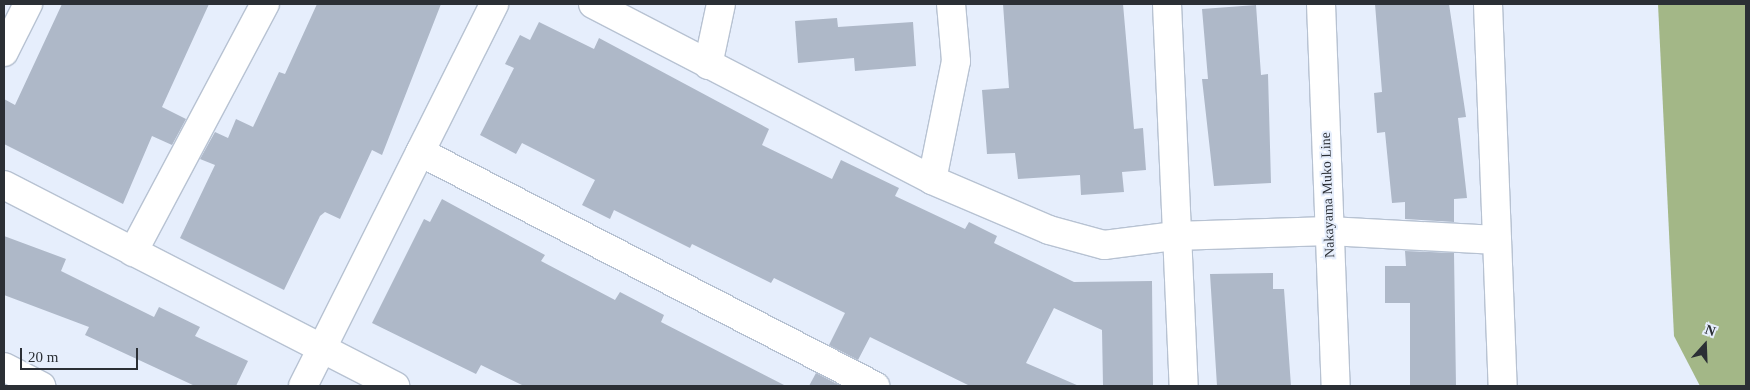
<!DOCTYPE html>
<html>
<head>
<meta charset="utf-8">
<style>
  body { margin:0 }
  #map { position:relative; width:1750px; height:390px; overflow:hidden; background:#e6eefc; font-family:Georgia,serif }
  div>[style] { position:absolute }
  .forest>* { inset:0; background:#a3b787 }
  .building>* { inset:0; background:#aeb8c8 }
  .roads { filter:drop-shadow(1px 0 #b7c2d2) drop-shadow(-1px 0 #b7c2d2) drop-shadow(0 1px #b7c2d2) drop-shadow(0 -1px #b7c2d2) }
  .street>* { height:28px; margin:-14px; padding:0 14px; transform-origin:14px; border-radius:14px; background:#fff }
  .secondary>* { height:28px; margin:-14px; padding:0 14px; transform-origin:14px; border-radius:14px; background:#fff }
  span { translate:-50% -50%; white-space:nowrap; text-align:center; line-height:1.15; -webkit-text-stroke:4px #e6eefc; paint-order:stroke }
  .street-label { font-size:14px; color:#2b2f35 }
  .frame { position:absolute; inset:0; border:5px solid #2b2f35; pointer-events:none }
  .north { position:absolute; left:1680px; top:320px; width:50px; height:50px; -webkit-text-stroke:4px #e6eefc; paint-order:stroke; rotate:20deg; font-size:14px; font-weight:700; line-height:20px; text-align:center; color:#2b2f35 }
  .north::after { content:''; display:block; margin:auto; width:18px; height:22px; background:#2b2f35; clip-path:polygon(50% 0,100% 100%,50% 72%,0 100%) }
  .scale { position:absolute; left:20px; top:348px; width:118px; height:22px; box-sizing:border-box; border:2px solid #2b2f35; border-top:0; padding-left:6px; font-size:15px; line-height:18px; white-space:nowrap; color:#2b2f35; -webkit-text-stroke:4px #e6eefc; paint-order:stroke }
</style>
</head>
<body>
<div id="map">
  <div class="forest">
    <div style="clip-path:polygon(1658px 4px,1746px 4px,1746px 386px,1700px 386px,1674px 336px)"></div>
  </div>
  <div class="building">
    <div style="clip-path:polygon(62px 4px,209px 4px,162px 107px,186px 119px,172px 145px,152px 136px,123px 204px,4px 144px,4px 99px,15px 105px)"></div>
    <div style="clip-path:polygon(317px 4px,441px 4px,382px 155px,372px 150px,340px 219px,325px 212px,320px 216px,284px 290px,180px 238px,215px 165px,200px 159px,215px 132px,228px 138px,236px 119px,253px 127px,279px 72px,285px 74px)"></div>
    <div style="clip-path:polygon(1003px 4px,1123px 4px,1134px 129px,1143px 128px,1146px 170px,1122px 172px,1124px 192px,1081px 195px,1080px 175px,1018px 179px,1015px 153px,987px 154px,982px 90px,1009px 88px)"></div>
    <div style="clip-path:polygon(1375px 4px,1449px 4px,1466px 117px,1458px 118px,1467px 198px,1454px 199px,1454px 222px,1405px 219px,1405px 202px,1392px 203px,1385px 132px,1377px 133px,1374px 93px,1382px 92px)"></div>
    <div style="clip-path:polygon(1256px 5px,1261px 75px,1268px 74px,1271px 183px,1214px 186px,1202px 79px,1208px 79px,1202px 9px)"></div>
    <div style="clip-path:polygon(837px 18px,838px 27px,913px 22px,916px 66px,855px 71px,854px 58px,798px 63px,795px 21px)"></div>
    <div style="clip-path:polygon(539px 22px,594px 49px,599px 38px,769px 129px,762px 145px,832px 179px,841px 160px,899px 188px,895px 196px,965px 229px,969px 222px,997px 236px,994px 243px,1074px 282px,1152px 281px,1153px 386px,1103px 386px,1102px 330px,1054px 308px,1026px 363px,1079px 386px,970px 386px,870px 337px,858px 360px,829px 345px,845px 313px,774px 278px,771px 283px,692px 244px,690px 248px,614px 210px,610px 219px,582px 205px,595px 180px,522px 143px,516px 154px,480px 135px,514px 68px,505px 64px,520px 35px,530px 40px)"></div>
    <div style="clip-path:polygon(442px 199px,545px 255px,541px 261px,615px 300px,620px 292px,664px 315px,661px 322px,786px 386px,524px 386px,481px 365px,476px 374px,372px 323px,424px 219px,430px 222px)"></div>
    <div style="clip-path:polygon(4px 236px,66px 259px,61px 271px,154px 317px,159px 307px,200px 327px,195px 336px,248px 361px,236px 386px,195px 386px,85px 335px,89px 327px,4px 295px)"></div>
    <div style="clip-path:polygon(1405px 251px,1454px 253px,1456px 386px,1410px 386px,1410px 303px,1385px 303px,1385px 266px,1406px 266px)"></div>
    <div style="clip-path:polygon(1273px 273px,1273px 289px,1284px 289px,1291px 386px,1217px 386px,1210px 274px)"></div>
    <div style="clip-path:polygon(816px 373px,841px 386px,809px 386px)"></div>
  </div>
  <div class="roads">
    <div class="street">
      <div style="left:593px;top:4px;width:382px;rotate:27.4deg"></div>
      <div style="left:932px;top:180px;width:127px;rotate:23.1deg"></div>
      <div style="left:1049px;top:230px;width:57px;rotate:15.3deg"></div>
      <div style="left:1104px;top:245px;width:72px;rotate:-7.2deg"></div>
      <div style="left:1175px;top:236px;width:154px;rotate:-1.9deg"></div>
      <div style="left:1329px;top:231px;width:168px;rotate:3.1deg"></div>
      <div style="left:1167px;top:4px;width:382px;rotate:87.5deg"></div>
      <div style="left:1488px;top:4px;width:382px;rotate:87.8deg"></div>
      <div style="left:4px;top:52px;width:54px;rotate:-63.4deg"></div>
      <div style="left:708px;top:65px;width:62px;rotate:-78deg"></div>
      <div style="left:420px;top:152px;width:512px;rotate:27.22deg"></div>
      <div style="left:932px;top:180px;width:121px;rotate:-78.6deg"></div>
      <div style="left:956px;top:61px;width:57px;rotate:-95deg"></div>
      <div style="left:4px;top:185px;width:440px;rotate:27.2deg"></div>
      <div style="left:133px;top:252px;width:281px;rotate:-62deg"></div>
      <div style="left:303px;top:386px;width:427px;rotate:-63.4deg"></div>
    </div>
    <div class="secondary">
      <div style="left:1321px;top:4px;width:382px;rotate:87.8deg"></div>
      <div style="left:4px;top:367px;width:42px;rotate:27.2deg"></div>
    </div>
  </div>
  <div class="street-label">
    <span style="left:1328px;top:195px;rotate:-92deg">Nakayama Muko Line</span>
  </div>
  <div class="frame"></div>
  <div class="north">N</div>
  <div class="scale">20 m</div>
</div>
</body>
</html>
